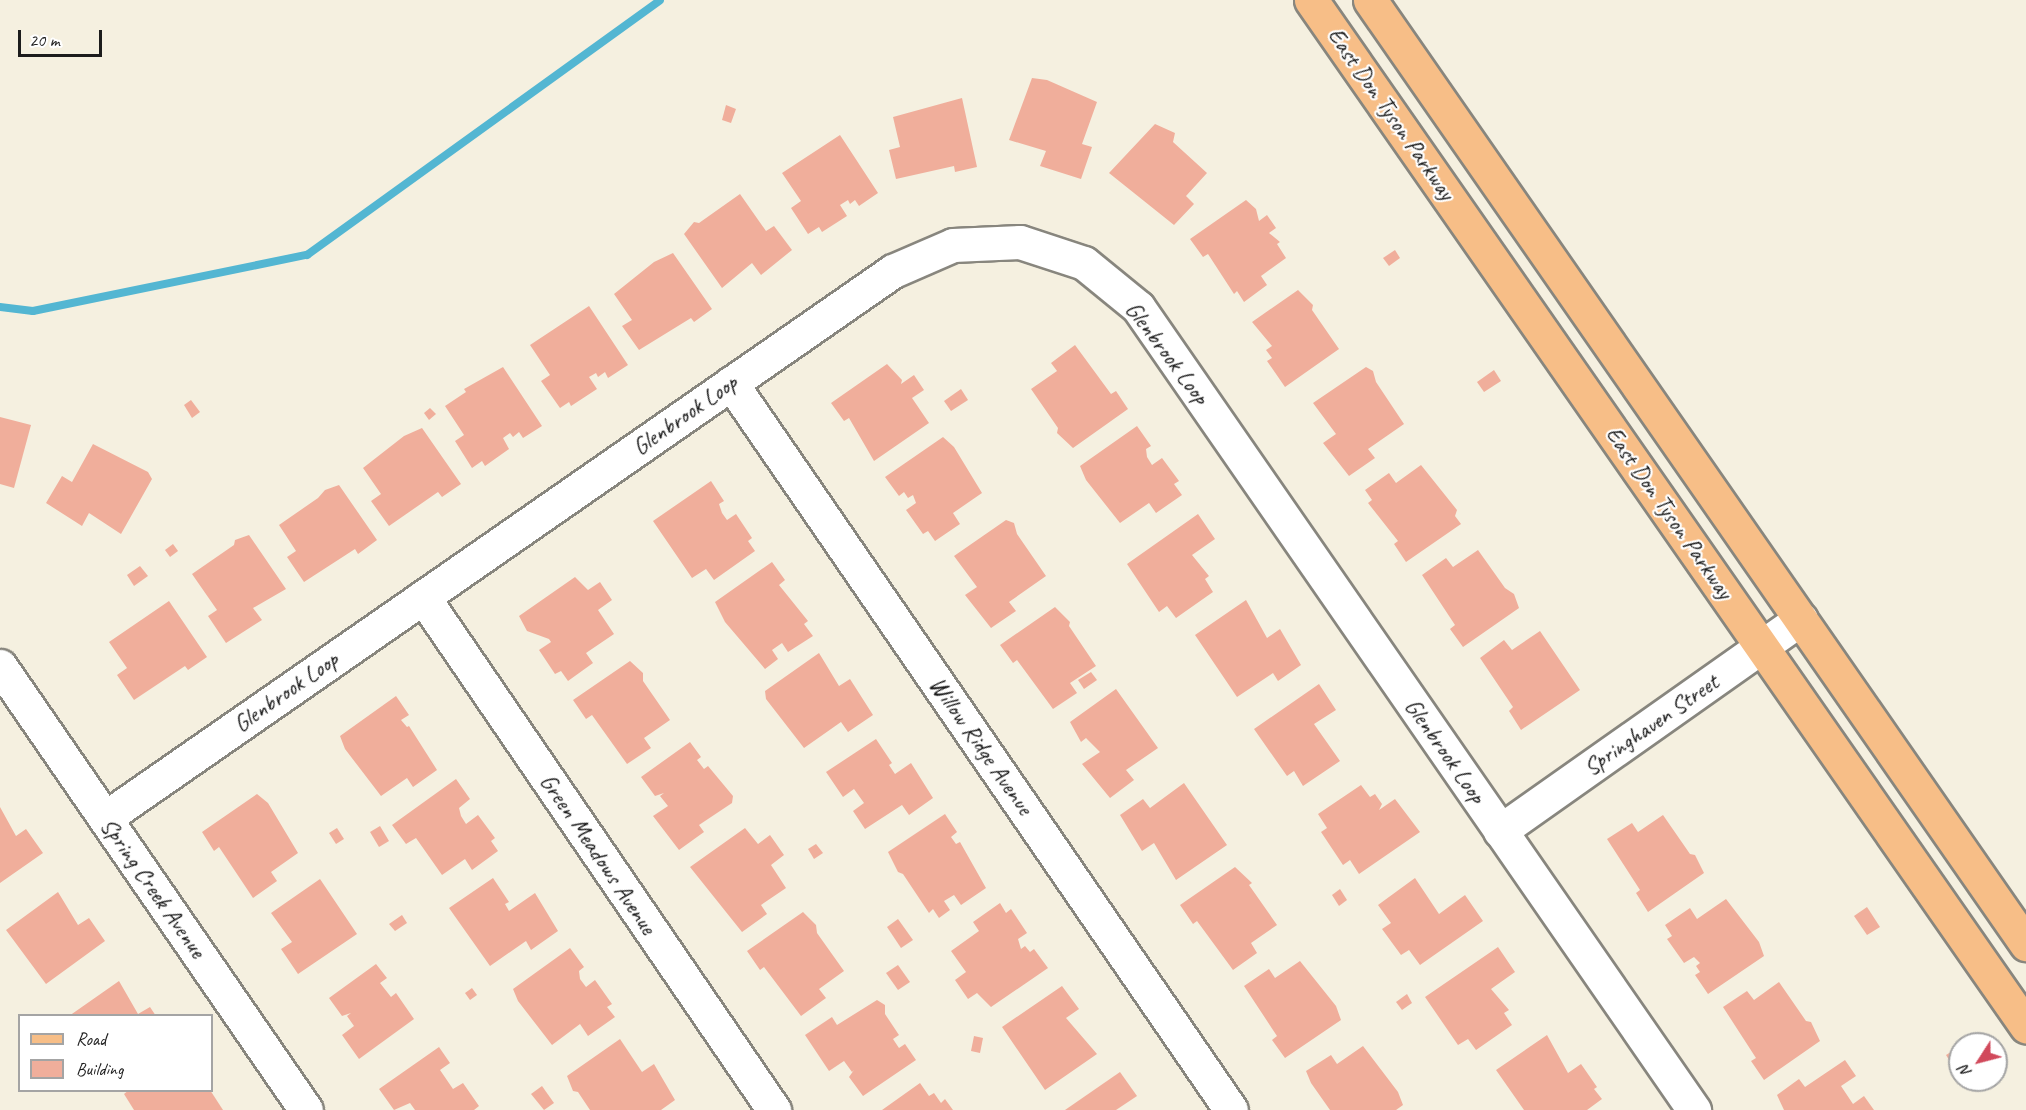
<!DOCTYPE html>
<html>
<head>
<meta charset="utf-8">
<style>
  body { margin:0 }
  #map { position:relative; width:2026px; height:1110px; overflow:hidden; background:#f5f0e0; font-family:Caveat,sans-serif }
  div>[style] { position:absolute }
  .stream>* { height:8px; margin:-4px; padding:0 4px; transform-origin:4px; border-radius:4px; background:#53b6d2 }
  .building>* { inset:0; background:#f0ae9b }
  .roads { filter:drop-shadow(2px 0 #88867e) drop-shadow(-2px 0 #88867e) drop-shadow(0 2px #88867e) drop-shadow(0 -2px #88867e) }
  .minor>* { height:33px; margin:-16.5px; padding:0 16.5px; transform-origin:16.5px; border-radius:16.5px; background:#fff }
  .major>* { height:33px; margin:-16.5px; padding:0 16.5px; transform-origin:16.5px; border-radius:16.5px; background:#f7be87 }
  span { translate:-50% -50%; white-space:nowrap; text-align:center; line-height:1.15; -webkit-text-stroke:4.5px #fff; paint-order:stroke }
  .street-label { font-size:24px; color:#1c1c1c }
  .legend { position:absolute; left:18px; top:1014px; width:195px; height:78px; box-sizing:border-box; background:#fff; border:2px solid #a4a4a4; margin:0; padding:8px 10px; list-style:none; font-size:18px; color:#1c1c1c }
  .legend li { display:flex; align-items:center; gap:12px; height:30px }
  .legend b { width:30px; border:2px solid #a4a4a4 }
  .north { position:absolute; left:1948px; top:1032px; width:60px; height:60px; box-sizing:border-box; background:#fff; border:2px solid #a4a4a4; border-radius:50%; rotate:234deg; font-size:16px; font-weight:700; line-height:24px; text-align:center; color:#1c1c1c }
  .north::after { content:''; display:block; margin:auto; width:21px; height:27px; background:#d1495b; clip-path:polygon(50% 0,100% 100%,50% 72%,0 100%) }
  .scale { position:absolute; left:18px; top:30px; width:84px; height:27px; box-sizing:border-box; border:3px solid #1c1c1c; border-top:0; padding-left:8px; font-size:18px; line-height:21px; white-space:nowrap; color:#1c1c1c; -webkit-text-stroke:4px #fff; paint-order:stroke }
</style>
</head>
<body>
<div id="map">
  <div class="stream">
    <div style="left:0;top:307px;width:33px;rotate:7deg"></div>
    <div style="left:33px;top:311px;width:280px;rotate:-11.6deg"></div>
    <div style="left:307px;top:255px;width:435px;rotate:-35.8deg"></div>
  </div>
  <div class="building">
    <div style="clip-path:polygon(1032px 78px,1047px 80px,1097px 102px,1082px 144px,1092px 147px,1081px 179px,1040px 166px,1046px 151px,1009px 140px)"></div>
    <div style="clip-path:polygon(962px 98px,977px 167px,955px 172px,954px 166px,896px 179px,889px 150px,900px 147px,893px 117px)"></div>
    <div style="clip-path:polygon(726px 105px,736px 109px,731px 123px,722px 120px)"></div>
    <div style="clip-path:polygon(1155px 124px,1175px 133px,1173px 142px,1207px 173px,1186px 196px,1194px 204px,1174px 225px,1109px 173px)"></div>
    <div style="clip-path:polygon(840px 135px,878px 193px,859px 206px,855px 200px,850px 204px,848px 200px,840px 205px,847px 216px,822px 232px,819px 227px,808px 234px,791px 208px,801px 201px,782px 173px)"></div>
    <div style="clip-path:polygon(740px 194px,766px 231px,774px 226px,792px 250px,761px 275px,752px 263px,722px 288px,684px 234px,694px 222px,699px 223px)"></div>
    <div style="clip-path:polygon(1246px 200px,1256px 209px,1259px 221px,1267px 215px,1276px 228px,1269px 233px,1280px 242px,1277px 244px,1286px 258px,1261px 276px,1267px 285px,1244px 302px,1237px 291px,1234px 294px,1208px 254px,1203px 257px,1190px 239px)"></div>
    <div style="clip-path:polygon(1395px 250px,1400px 258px,1389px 266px,1383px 258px)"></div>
    <div style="clip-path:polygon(673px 253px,712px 309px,694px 322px,691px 318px,639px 350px,622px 326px,632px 320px,614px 294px,654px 262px)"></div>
    <div style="clip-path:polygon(1298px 290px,1313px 305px,1312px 310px,1339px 349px,1285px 387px,1267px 361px,1272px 358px,1266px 350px,1272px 346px,1252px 322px)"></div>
    <div style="clip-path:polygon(589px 306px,628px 365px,608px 378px,605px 372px,598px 377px,596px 373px,589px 377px,597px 389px,571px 406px,569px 402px,560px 408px,541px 381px,550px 375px,530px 345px)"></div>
    <div style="clip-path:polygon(1075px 345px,1111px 394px,1116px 391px,1128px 409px,1073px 448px,1057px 433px,1058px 428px,1031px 389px,1057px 371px,1051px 363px)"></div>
    <div style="clip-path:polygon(887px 364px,902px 380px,901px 384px,914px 375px,924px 390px,912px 398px,929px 423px,874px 461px,849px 418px,844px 421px,831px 403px)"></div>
    <div style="clip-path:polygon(503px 367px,542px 426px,523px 438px,519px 432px,513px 437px,510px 433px,503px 438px,509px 449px,485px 466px,482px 461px,472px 468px,455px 441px,464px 435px,445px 406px,466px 392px,464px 389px)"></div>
    <div style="clip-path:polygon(1366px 367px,1373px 371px,1376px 382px,1404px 424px,1368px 449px,1375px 458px,1349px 476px,1323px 443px,1336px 434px,1313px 403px)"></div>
    <div style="clip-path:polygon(1494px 370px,1501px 381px,1484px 392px,1477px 382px)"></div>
    <div style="clip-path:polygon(961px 389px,968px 400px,951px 411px,944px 401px)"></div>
    <div style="clip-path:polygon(191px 400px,200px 412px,192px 418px,184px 405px)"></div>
    <div style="clip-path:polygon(430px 408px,436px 414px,429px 420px,424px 413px)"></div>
    <div style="clip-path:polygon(0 417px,31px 425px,14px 488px,0 484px)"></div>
    <div style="clip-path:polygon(1137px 426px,1151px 446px,1146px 449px,1147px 457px,1152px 465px,1162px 458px,1179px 481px,1174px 484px,1182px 495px,1156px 513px,1149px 503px,1120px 523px,1086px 480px,1080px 466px)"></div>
    <div style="clip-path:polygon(422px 428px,461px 484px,442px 497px,438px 492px,389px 526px,371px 501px,381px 494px,363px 468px,404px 436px)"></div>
    <div style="clip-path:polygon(943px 437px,954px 447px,982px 493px,953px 513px,960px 524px,935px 541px,928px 531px,923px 534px,906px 510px,916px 503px,913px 495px,908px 498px,904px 492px,899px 496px,885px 477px)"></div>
    <div style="clip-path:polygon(93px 444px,148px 472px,152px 479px,121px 534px,89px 513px,82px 526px,46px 503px,62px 476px,72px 482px)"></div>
    <div style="clip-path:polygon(1421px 465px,1457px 510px,1455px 516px,1461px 524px,1406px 562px,1394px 544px,1398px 541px,1368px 503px,1372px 500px,1365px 490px,1389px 473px,1396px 483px)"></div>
    <div style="clip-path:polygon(711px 481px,724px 501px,719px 504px,722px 513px,727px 520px,736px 514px,752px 538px,748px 541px,755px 551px,714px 580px,706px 569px,692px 578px,653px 521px)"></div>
    <div style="clip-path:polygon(339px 485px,377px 540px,358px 554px,355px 549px,304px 582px,287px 557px,296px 551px,279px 525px,318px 498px,325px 490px)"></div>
    <div style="clip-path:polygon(1198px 514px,1215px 539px,1192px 555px,1209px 576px,1205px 579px,1213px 592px,1176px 618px,1167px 606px,1159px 612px,1127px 564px)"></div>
    <div style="clip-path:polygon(1006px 520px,1014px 523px,1017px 534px,1046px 576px,1009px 602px,1016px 611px,991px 628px,965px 595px,977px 587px,954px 556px)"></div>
    <div style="clip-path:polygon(249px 535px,286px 589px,253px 608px,262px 620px,226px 643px,208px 616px,217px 610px,192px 574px,234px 545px,235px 540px)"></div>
    <div style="clip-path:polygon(173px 544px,178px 551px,170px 557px,165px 550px)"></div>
    <div style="clip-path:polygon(1478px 550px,1505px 588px,1514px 594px,1519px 608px,1463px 647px,1450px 629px,1455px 625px,1422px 575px,1446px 558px,1453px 567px)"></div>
    <div style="clip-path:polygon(772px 562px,785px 580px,779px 585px,808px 621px,804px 624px,813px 636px,788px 652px,782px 643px,772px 650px,778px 659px,765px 669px,725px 622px,715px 602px)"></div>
    <div style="clip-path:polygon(140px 566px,148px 576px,134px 586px,127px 575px)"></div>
    <div style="clip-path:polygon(575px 577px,588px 590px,600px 582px,612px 600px,598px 610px,614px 634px,586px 653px,593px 663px,568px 681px,561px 671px,555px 674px,539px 650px,551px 642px,549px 639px,527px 631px,519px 616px)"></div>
    <div style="clip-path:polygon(1246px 600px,1267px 638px,1280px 629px,1301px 665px,1278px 681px,1273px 673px,1237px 697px,1195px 635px)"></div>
    <div style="clip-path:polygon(169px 601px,207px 657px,188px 670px,185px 666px,134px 700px,117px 675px,127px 668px,109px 642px)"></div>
    <div style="clip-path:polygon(1055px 607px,1070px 622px,1069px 626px,1096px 666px,1070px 683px,1077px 693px,1053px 709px,1017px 660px,1013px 663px,1000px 645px)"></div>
    <div style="clip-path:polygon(1540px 631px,1580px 690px,1521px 730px,1509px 711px,1513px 707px,1480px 658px,1504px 640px,1512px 650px)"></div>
    <div style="clip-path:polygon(819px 653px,839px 686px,850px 679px,873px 715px,848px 732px,841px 722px,804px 748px,766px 699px,765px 691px)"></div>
    <div style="clip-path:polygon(630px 661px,643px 673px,643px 681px,670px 720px,644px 738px,651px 748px,627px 764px,592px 715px,586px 719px,573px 700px)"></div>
    <div style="clip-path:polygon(1091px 672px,1097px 680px,1084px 689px,1078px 680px)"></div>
    <div style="clip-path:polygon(1319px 684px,1336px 710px,1314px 724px,1340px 761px,1303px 786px,1294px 771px,1287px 776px,1254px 729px)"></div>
    <div style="clip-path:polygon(1116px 689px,1158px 748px,1126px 770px,1134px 780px,1110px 798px,1082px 764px,1100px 752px,1086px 738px,1081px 742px,1070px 722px)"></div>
    <div style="clip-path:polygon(396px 696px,409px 715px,401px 720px,407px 727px,409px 726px,437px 770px,413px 787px,407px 778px,381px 796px,345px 749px,340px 736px)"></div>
    <div style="clip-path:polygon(876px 739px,892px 763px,889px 765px,895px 774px,911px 763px,933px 798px,909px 815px,902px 805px,865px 829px,853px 811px,864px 803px,854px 789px,843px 797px,826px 772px)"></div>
    <div style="clip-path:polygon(690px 742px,701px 757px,697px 760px,704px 769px,708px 766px,733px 796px,732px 803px,699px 825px,704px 832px,679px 850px,653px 816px,668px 806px,660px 796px,664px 793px,655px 796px,641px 777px)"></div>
    <div style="clip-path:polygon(456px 779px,470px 799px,459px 808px,461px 816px,466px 824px,478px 815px,495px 838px,491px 841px,498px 851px,472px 870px,465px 859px,442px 875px,416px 838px,406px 844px,392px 825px)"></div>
    <div style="clip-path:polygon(1184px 783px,1227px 845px,1176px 880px,1154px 843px,1142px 851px,1120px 815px,1143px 799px,1150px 808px)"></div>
    <div style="clip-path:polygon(1361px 785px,1370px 797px,1375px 794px,1382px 804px,1379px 810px,1395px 799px,1420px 832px,1359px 874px,1350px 860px,1343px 865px,1321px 832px,1327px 828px,1318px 814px)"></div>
    <div style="clip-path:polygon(257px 794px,268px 803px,298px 853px,271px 872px,277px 881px,253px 898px,219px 847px,214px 851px,202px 832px)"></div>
    <div style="clip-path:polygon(0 807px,16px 836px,26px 829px,43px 853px,0 883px)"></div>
    <div style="clip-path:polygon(945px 814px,957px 832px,951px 837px,956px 844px,960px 842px,986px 888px,961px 905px,954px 895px,944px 901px,950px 910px,939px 918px,933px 909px,929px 913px,903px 874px,898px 872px,888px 852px)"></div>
    <div style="clip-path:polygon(1663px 815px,1690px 854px,1695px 855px,1704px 873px,1648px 912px,1636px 893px,1640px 890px,1607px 839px,1632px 823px,1638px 832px)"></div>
    <div style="clip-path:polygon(380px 826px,389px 841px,379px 847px,370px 832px)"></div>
    <div style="clip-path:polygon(337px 828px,344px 839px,336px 844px,329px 833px)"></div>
    <div style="clip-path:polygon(745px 828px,758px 844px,770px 835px,784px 855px,771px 865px,786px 888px,761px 905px,767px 914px,742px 932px,690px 867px)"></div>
    <div style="clip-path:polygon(816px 844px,823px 853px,814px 859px,808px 849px)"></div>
    <div style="clip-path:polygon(1235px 867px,1252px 883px,1249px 885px,1277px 925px,1251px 943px,1257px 953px,1233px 970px,1197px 921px,1193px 924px,1180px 905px)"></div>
    <div style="clip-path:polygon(493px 878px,509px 902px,505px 904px,509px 911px,535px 893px,558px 931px,531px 950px,526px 941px,490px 966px,449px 908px)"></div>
    <div style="clip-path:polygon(1415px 878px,1439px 914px,1465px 895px,1483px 921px,1420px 965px,1409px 950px,1401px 955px,1382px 929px,1391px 923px,1378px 905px)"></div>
    <div style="clip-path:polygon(320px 879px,357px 934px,298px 974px,281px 949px,292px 942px,271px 913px)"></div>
    <div style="clip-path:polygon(1340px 889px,1347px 900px,1339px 906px,1332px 895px)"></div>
    <div style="clip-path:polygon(58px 892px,78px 925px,89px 918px,105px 941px,46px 984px,6px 930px)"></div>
    <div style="clip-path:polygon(1726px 899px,1759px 942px,1764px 956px,1708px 994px,1695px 975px,1700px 972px,1696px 966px,1700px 963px,1694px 957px,1684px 963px,1667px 939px,1672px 936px,1665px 925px,1690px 908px,1697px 919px)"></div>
    <div style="clip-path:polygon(1000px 903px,1006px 913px,1011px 909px,1027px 933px,1018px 939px,1021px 949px,1025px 946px,1030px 952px,1034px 949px,1048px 968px,991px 1007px,977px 993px,968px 999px,955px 980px,966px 972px,951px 951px,979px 931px,973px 922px)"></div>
    <div style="clip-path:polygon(1867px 907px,1880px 927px,1867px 935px,1854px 916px)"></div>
    <div style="clip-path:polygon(803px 912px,816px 925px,817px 933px,844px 971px,819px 989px,826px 998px,801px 1016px,764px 967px,760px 970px,747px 951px)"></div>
    <div style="clip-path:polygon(402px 915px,407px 923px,395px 931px,389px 924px)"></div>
    <div style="clip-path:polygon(898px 919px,913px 940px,901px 948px,887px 927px)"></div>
    <div style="clip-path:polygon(1498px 947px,1515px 972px,1491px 989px,1509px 1010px,1504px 1013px,1512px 1025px,1476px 1050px,1468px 1039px,1458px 1045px,1425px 997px)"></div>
    <div style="clip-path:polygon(570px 948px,584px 967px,579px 971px,580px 979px,586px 987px,595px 980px,612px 1004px,607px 1007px,615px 1017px,588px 1036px,580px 1024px,552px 1045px,518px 1001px,513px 989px)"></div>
    <div style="clip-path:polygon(1300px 961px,1336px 1006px,1341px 1020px,1285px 1058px,1272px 1040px,1277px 1036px,1244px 986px,1269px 969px,1275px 978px)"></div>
    <div style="clip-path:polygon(376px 964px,387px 978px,380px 983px,391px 997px,396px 993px,414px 1019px,359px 1059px,342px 1035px,354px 1026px,347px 1016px,351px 1013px,342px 1016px,329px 998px)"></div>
    <div style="clip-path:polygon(898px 965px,910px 982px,898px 990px,886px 973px)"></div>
    <div style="clip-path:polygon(119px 981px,138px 1014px,150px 1007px,156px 1016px,69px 1016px)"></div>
    <div style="clip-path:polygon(1779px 982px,1806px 1021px,1811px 1022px,1820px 1041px,1764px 1080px,1751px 1061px,1756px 1058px,1723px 1007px,1747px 991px,1754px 1000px)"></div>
    <div style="clip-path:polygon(1062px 986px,1079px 1009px,1066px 1018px,1097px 1054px,1045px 1090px,1002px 1027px)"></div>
    <div style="clip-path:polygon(472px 988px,477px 995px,470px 1000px,465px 993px)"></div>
    <div style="clip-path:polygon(1407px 994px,1412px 1003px,1402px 1010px,1396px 1002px)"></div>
    <div style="clip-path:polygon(877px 1000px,885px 1005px,885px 1014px,899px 1035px,893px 1039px,899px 1048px,905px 1044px,916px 1060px,863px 1096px,849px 1077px,854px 1070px,852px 1072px,844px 1061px,829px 1071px,805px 1035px,832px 1017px,837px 1025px)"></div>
    <div style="clip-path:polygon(1547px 1035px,1568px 1073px,1581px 1064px,1597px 1087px,1594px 1089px,1602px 1099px,1587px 1110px,1524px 1110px,1496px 1070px)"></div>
    <div style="clip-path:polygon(974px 1036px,983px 1038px,980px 1053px,971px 1051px)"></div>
    <div style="clip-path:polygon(620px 1039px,642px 1072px,654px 1064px,675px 1100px,661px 1110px,590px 1110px,578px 1092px,573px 1091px,567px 1076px)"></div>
    <div style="clip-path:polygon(1363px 1046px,1398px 1092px,1403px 1105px,1396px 1110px,1330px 1110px,1311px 1083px,1306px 1071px,1331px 1055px,1337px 1064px)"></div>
    <div style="clip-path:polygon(439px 1047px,450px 1063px,440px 1070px,453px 1089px,463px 1083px,479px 1106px,474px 1110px,415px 1110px,410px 1103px,394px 1110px,379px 1089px)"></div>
    <div style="clip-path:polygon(1956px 1049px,1960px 1065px,1954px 1068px,1946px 1055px)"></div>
    <div style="clip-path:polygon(1845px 1060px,1856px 1076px,1841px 1086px,1853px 1104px,1864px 1096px,1874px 1110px,1784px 1110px,1777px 1095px,1799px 1079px,1805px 1087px)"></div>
    <div style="clip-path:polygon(1120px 1072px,1137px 1096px,1116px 1110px,1065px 1110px)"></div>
    <div style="clip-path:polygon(920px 1083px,929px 1096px,934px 1093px,941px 1103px,945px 1099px,953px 1110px,882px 1110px)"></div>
    <div style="clip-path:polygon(542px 1086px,554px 1103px,544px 1110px,531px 1094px)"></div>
    <div style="clip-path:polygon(129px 1090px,210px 1090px,223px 1110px,134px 1110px,124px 1094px)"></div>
  </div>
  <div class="roads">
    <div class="minor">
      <div style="left:731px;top:383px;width:882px;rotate:55.48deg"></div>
      <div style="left:423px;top:597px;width:622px;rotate:55.62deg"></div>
      <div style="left:0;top:666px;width:539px;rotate:55.43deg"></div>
      <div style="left:105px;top:818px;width:959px;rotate:-34.77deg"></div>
      <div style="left:893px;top:271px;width:65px;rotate:-23.4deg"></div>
      <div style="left:953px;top:245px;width:67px;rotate:-2.6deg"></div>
      <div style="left:1020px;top:242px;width:67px;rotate:18.2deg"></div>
      <div style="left:1084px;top:263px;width:70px;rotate:39.2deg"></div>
      <div style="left:1138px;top:307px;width:977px;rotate:55.3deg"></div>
      <div style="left:1500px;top:831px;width:368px;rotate:-35.2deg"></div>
    </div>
    <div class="major">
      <div style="left:1311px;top:0;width:1251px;rotate:55.13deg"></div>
      <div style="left:1370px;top:0;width:1150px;rotate:55.2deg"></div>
    </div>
  </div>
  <div class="street-label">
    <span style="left:1391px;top:114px;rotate:55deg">East Don Tyson Parkway</span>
    <span style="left:1167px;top:353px;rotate:53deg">Glenbrook Loop</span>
    <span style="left:685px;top:415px;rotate:-35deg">Glenbrook Loop</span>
    <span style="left:1669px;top:513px;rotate:55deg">East Don Tyson Parkway</span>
    <span style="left:286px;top:692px;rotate:-35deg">Glenbrook Loop</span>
    <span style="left:1651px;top:725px;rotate:-35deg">Springhaven Street</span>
    <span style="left:981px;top:746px;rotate:55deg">Willow Ridge Avenue</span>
    <span style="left:1445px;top:751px;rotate:55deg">Glenbrook Loop</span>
    <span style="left:598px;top:854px;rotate:56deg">Green Meadows Avenue</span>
    <span style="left:153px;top:888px;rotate:55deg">Spring Creek Avenue</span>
  </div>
  <ul class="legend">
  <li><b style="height:8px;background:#f7be87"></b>Road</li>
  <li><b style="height:16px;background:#f0ae9b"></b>Building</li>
  </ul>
  <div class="north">N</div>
  <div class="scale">20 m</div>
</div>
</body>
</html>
